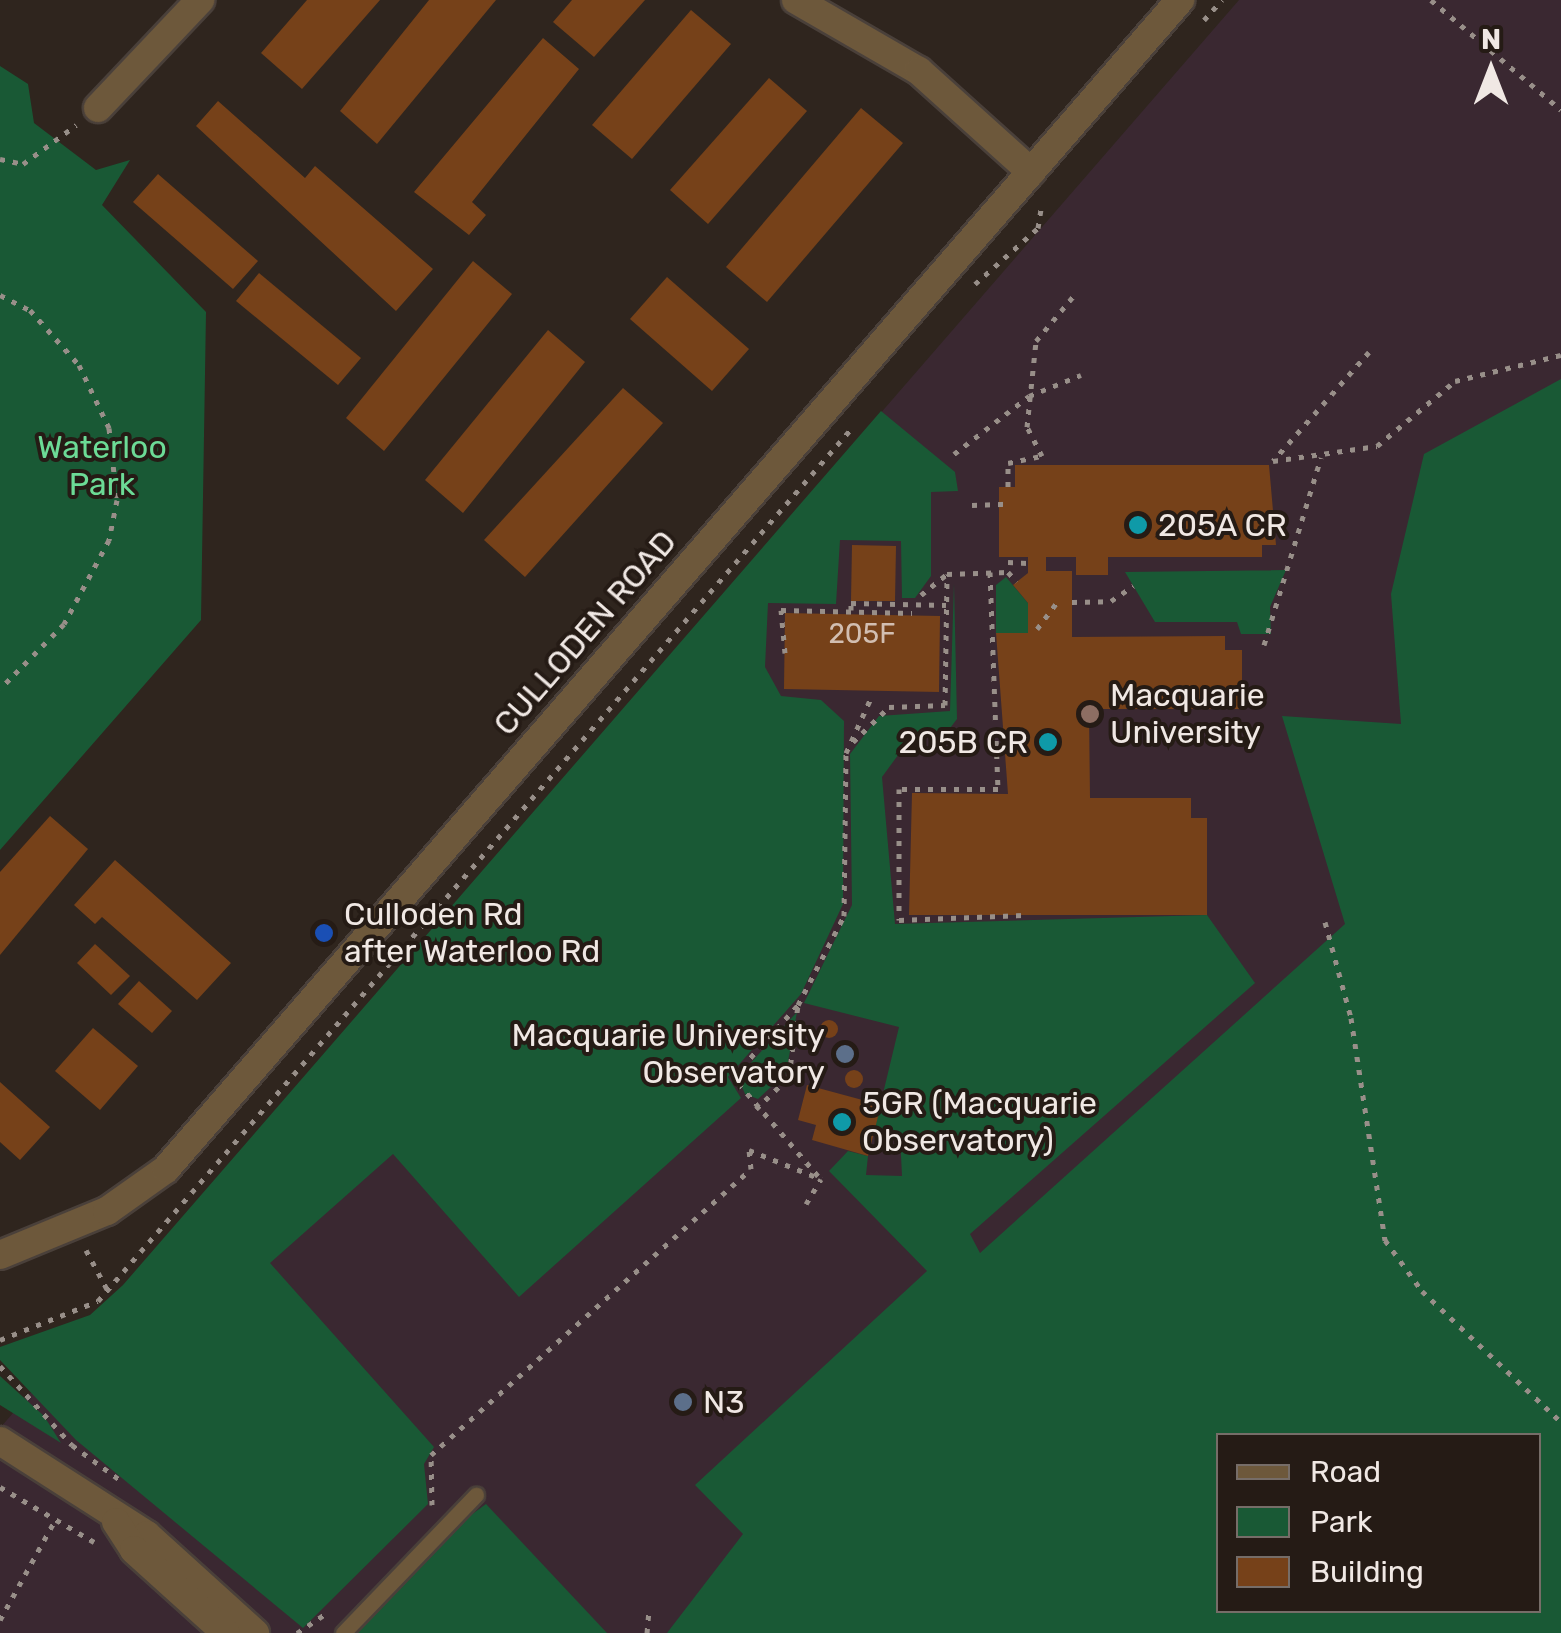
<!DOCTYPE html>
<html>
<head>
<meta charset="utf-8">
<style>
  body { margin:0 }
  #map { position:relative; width:1561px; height:1633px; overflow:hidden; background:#2f251e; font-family:Rubik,sans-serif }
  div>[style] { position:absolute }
  .education>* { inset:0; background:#3a2831 }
  .green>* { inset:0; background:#195935 }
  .building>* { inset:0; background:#764119 }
  .round { border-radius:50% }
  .path>* { height:5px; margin-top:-2.5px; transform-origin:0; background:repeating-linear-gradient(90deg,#988f89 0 5px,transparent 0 13px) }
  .roads { filter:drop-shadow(2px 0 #4a403a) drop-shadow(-2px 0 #4a403a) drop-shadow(0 2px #4a403a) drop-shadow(0 -2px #4a403a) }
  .service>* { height:15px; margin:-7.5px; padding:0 7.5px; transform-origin:7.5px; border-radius:7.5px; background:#6d583b }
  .minor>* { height:28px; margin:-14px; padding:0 14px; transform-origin:14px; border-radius:14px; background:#6d583b }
  .tertiary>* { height:28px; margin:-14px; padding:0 14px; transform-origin:14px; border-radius:14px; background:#6d583b }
  .dots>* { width:28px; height:28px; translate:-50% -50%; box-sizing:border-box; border:5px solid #251b15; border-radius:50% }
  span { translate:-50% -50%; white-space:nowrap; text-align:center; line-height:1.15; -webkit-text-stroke:8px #251b15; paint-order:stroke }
  .number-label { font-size:28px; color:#d2beb1 }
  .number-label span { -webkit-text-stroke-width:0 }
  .park-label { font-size:32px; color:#6cdb96 }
  .poi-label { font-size:32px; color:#f0e8e4 }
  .left { translate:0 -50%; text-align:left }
  .right { translate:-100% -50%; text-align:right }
  .street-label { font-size:32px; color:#f0e8e4 }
  .legend { position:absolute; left:1216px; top:1433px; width:325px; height:180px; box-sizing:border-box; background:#251b15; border:2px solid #766d68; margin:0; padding:12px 18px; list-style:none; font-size:30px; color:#f0e8e4 }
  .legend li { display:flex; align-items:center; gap:20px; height:50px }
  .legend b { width:50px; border:2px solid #766d68 }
  .north { position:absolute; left:1441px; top:20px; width:100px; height:100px; -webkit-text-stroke:8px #251b15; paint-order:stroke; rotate:0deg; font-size:28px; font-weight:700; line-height:40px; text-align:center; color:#f0e8e4 }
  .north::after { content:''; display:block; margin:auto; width:35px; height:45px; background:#f0e8e4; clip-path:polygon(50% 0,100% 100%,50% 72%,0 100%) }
</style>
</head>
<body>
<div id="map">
  <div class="education">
    <div style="clip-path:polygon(evenodd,1239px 0,1561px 0,1561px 1633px,0 1633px,0 1428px,1239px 0,1218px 1436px,1538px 1436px,1538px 1610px,1218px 1610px,1218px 1436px)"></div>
  </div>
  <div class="green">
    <div style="clip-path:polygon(0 66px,28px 84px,34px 123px,96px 170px,130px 160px,102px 205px,206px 312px,201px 620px,0 850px)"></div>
    <div style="clip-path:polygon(evenodd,1561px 379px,1561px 1633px,667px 1633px,743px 1534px,695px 1485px,927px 1271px,829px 1171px,848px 1151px,868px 1156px,866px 1175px,902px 1176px,900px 1135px,874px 1131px,899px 1027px,804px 1003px,852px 905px,850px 754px,879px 716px,950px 711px,954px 583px,957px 719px,944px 736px,912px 736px,882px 777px,895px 924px,1207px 915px,1255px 983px,970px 1234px,980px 1253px,1345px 924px,1282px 716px,1401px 724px,1391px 594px,1424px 454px,1561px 379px,1218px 1436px,1538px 1436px,1538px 1610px,1218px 1610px,1218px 1436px)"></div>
    <div style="clip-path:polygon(881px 411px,955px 472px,958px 491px,931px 492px,931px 576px,915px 598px,902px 598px,901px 541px,840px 540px,836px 604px,768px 603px,765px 667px,781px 696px,821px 700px,844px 721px,843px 904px,801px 994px,728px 1077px,741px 1098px,519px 1297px,393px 1154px,270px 1263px,434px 1447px,424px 1464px,428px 1504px,303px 1628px,76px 1440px,0 1360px,0 1347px,90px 1315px,123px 1285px)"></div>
    <div style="clip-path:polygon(1286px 570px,1270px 607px,1271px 634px,1241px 634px,1237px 622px,1155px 622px,1125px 572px)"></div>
    <div style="clip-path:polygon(1006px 577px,1028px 603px,1028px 633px,996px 633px,996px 585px)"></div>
    <div style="clip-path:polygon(797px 1012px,786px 1073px,758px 1099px,745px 1094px,738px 1077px)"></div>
    <div style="clip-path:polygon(0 1376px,44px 1416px,61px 1443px,0 1405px)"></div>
    <div style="clip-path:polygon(486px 1504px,607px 1633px,357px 1633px,471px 1515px)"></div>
  </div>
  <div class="building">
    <div style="clip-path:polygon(307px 0,380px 0,302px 89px,261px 53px)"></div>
    <div style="clip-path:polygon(429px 0,496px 0,377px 144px,340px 111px)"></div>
    <div style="clip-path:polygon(572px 0,645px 0,594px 57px,553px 22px)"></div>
    <div style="clip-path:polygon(691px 10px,731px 44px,632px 159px,592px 125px)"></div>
    <div style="clip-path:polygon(543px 38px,579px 69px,472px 202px,486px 215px,469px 235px,414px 192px)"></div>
    <div style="clip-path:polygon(769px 78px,807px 111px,708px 224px,670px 190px)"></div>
    <div style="clip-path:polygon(218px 101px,305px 178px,315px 166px,433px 269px,396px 311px,196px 126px)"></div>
    <div style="clip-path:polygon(861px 108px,903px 143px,767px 302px,726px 267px)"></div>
    <div style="clip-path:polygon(158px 174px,258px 261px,233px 289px,133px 202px)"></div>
    <div style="clip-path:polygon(473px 261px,512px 294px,384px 451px,346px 418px)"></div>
    <div style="clip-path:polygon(259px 273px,361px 358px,338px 385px,236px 301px)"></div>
    <div style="clip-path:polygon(667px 277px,749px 349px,712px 391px,630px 319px)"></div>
    <div style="clip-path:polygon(548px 330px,585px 362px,463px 513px,425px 480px)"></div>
    <div style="clip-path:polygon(623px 388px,663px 423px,525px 577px,484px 540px)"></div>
    <div style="clip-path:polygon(1015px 465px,1269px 465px,1276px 545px,1262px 545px,1262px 557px,1108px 557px,1108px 575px,1076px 575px,1076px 557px,1046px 557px,1046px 571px,1072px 571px,1072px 637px,1225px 636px,1225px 650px,1242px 650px,1242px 709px,1089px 709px,1090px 798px,1191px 798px,1191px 818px,1207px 818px,1207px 915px,909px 915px,912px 793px,1008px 794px,996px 633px,1028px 633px,1028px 603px,1013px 585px,1028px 573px,1028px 557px,999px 557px,999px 487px,1015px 487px)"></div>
    <div style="clip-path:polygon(852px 545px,896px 546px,895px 601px,851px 601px)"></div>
    <div style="clip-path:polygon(785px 613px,940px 616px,939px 692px,784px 689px)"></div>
    <div style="clip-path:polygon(50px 816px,88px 849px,0 955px,0 872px)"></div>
    <div style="clip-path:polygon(115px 860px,231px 963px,197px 1000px,102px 917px,95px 924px,74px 905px)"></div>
    <div style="clip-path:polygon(95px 944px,130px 976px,111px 995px,77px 963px)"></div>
    <div style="clip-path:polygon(139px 981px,172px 1011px,152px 1033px,118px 1004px)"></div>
    <div class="round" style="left:820px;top:1020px;width:18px;height:18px"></div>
    <div style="clip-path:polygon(93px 1028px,138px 1066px,100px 1110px,55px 1071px)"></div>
    <div class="round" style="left:845px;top:1070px;width:18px;height:18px"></div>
    <div style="clip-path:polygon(0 1082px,50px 1127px,20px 1160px,0 1142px)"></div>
    <div style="clip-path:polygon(807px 1085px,881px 1105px,868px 1156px,812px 1140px,816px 1125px,798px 1120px)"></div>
  </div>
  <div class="path">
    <div style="left:1431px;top:0;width:170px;rotate:40.2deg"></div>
    <div style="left:1204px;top:20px;width:27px;rotate:-48deg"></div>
    <div style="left:0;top:159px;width:24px;rotate:12deg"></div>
    <div style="left:23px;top:164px;width:66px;rotate:-36.3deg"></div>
    <div style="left:975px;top:284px;width:84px;rotate:-41.6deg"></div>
    <div style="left:1038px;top:228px;width:24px;rotate:-81deg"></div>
    <div style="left:0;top:295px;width:34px;rotate:27deg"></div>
    <div style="left:30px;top:310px;width:74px;rotate:48.3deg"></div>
    <div style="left:79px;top:365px;width:70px;rotate:64.5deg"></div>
    <div style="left:109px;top:428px;width:72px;rotate:83.7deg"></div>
    <div style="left:117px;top:500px;width:41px;rotate:101.3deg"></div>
    <div style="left:109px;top:540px;width:95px;rotate:118.2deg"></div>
    <div style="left:64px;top:624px;width:91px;rotate:134.6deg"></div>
    <div style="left:1369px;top:352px;width:145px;rotate:131.4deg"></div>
    <div style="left:1273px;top:461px;width:105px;rotate:-8.2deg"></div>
    <div style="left:1377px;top:446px;width:102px;rotate:-39.8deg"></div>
    <div style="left:1455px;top:381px;width:109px;rotate:-13.8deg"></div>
    <div style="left:954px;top:454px;width:95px;rotate:-37.7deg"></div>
    <div style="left:1029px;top:396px;width:56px;rotate:-22deg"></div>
    <div style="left:1008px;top:487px;width:24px;rotate:-90deg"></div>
    <div style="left:1008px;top:463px;width:35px;rotate:-12deg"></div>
    <div style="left:1042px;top:456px;width:33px;rotate:-117deg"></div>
    <div style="left:1027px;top:427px;width:86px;rotate:-84deg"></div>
    <div style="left:1036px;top:341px;width:62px;rotate:-50.2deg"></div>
    <div style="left:972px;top:505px;width:36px;rotate:-2deg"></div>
    <div style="left:1008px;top:562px;width:20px;rotate:3deg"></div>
    <div style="left:990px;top:572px;width:217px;rotate:87.9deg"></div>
    <div style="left:998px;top:789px;width:99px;rotate:180deg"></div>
    <div style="left:899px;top:789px;width:131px;rotate:90deg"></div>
    <div style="left:899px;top:920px;width:127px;rotate:-2.3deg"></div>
    <div style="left:921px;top:595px;width:33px;rotate:-39deg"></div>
    <div style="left:1072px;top:602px;width:39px;rotate:-1deg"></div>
    <div style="left:1111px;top:601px;width:27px;rotate:-34deg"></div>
    <div style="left:851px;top:610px;width:7px;rotate:-90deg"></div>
    <div style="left:851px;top:603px;width:95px;rotate:1.2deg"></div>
    <div style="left:1037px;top:629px;width:34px;rotate:-53deg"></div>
    <div style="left:1264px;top:645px;width:196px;rotate:-73.1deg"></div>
    <div style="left:785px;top:653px;width:43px;rotate:-95.3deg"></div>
    <div style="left:781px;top:610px;width:131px;rotate:1.3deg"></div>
    <div style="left:853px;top:742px;width:50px;rotate:-44.2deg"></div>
    <div style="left:889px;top:707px;width:56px;rotate:-2deg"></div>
    <div style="left:945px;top:705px;width:131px;rotate:-89.1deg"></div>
    <div style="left:947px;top:574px;width:61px;rotate:-1.9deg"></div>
    <div style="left:1008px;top:572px;width:13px;rotate:48deg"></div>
    <div style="left:1325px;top:922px;width:99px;rotate:74.8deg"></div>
    <div style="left:1351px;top:1018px;width:225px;rotate:81.3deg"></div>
    <div style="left:1385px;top:1240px;width:63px;rotate:54deg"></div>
    <div style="left:1422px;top:1291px;width:191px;rotate:43.3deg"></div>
    <div style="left:756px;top:1109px;width:46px;rotate:-44.1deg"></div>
    <div style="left:789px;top:1077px;width:73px;rotate:-82.9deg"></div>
    <div style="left:818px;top:1176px;width:130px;rotate:-130.6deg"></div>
    <div style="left:733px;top:1077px;width:97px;rotate:-47.9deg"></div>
    <div style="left:798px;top:1005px;width:100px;rotate:-62.7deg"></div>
    <div style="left:844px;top:916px;width:163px;rotate:-89.3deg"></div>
    <div style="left:846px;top:753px;width:60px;rotate:-65.6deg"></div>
    <div style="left:806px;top:1204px;width:29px;rotate:-59deg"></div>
    <div style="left:86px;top:1250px;width:47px;rotate:61.8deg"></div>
    <div style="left:0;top:1340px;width:105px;rotate:-21.7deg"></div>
    <div style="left:98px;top:1301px;width:1152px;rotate:-49.19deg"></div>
    <div style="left:0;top:1366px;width:107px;rotate:47.7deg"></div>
    <div style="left:72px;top:1445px;width:59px;rotate:36.1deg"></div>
    <div style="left:0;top:1487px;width:109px;rotate:30.3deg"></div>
    <div style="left:432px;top:1505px;width:50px;rotate:-91.1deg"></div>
    <div style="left:431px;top:1455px;width:429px;rotate:-41.8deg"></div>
    <div style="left:751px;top:1169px;width:19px;rotate:-96deg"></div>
    <div style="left:749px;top:1150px;width:78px;rotate:21.9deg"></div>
    <div style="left:0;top:1620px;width:112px;rotate:-61.1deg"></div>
    <div style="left:297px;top:1633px;width:36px;rotate:-34deg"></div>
    <div style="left:647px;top:1633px;width:22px;rotate:-85deg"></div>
  </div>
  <div class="roads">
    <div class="service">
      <div style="left:343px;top:1633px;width:192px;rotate:-46.1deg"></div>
    </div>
    <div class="minor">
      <div style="left:796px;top:0;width:142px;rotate:30deg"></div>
      <div style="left:919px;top:71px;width:151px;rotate:42deg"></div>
      <div style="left:98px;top:108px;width:149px;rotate:-46.6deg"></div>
      <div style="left:0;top:1441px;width:174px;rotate:32.6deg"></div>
      <div style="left:147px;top:1535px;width:146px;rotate:42.2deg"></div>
      <div style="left:116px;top:1522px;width:33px;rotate:57deg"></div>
      <div style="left:134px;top:1550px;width:124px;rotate:42.1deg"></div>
    </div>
    <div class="tertiary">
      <div style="left:0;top:1255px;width:116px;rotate:-22.4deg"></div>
      <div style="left:107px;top:1211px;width:72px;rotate:-35.4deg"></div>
      <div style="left:166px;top:1169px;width:1548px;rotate:-49.06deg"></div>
    </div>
  </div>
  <div class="dots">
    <div style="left:1138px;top:525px;background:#0f9aa8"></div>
    <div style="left:1090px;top:714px;background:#8d6e63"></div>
    <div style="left:1048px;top:742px;background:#0f9aa8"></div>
    <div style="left:324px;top:933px;background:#1a4fb4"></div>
    <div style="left:845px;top:1054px;background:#5c6f8a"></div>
    <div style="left:842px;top:1122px;background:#0f9aa8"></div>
    <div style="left:683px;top:1402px;background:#5c6f8a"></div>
  </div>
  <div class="number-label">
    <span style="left:862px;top:634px">205F</span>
  </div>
  <div class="park-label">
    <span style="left:102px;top:466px">Waterloo<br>Park</span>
  </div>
  <div class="poi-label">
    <span class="left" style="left:1158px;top:525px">205A CR</span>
    <span class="left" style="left:1110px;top:714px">Macquarie<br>University</span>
    <span class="right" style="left:1028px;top:742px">205B CR</span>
    <span class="left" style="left:344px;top:933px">Culloden Rd<br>after Waterloo Rd</span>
    <span class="right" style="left:825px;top:1054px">Macquarie University<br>Observatory</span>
    <span class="left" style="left:862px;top:1122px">5GR (Macquarie<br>Observatory)</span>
    <span class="left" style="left:703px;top:1402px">N3</span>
  </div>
  <div class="street-label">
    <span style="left:585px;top:633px;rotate:-49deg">CULLODEN ROAD</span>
  </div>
  <ul class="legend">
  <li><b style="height:12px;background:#6d583b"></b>Road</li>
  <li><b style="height:28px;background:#195935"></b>Park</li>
  <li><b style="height:28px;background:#764119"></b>Building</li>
  </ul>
  <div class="north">N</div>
</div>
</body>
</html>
